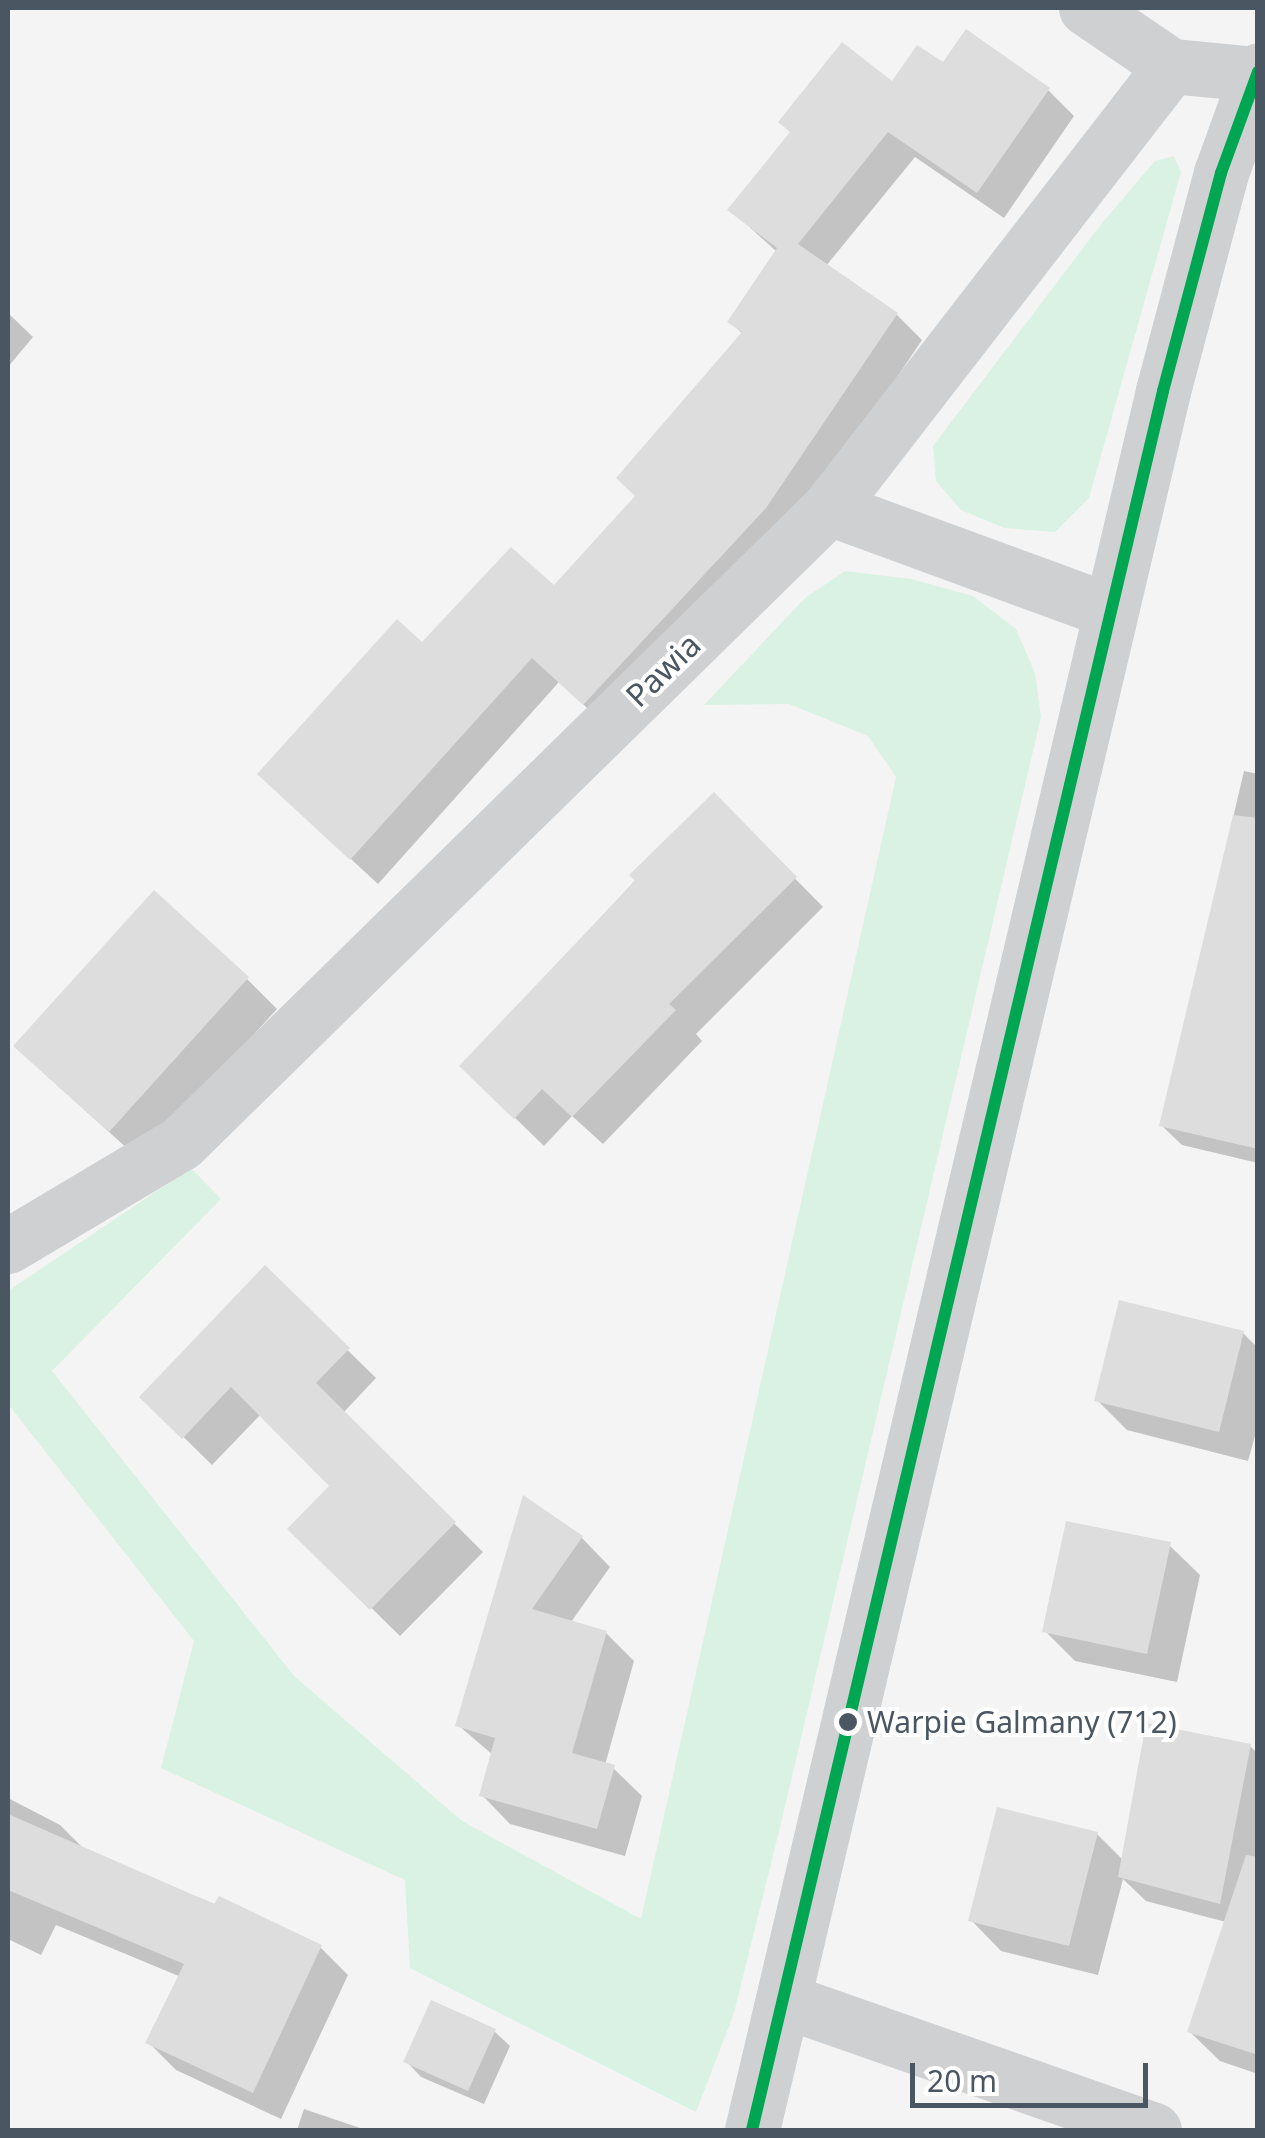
<!DOCTYPE html>
<html>
<head>
<meta charset="utf-8">
<style>
  body { margin:0 }
  #map { position:relative; width:1265px; height:2138px; overflow:hidden; background:#f4f4f4; font-family:"Noto Sans",sans-serif }
  div>[style] { position:absolute }
  .green>* { inset:0; background:#d9f2e3 }
  .shadow>* { inset:0; background:#0003 }
  .building>* { inset:0; background:#ddddde }
  .minor>* { height:55px; margin:-27.5px; padding:0 27.5px; transform-origin:27.5px; border-radius:27.5px; background:#ced0d2 }
  .bus-1>* { height:12px; margin:-6px; padding:0 6px; transform-origin:6px; border-radius:6px; background:#00a651 }
  .dots>* { width:28px; height:28px; translate:-50% -50%; box-sizing:border-box; border:5px solid #fff; border-radius:50% }
  span { translate:-50% -50%; white-space:nowrap; text-align:center; line-height:1.15; -webkit-text-stroke:8px #fff; paint-order:stroke }
  .bus-label { font-size:30px; color:#4a5661 }
  .left { translate:0 -50%; text-align:left }
  .street-label { font-size:32px; color:#4a5661 }
  .frame { position:absolute; inset:0; border:10px solid #4a5661; pointer-events:none }
  .scale { position:absolute; left:910px; top:2063px; width:238px; height:45px; box-sizing:border-box; border:5px solid #4a5661; border-top:0; padding-left:12px; font-size:30px; line-height:35px; white-space:nowrap; color:#4a5661; -webkit-text-stroke:8px #fff; paint-order:stroke }
</style>
</head>
<body>
<div id="map">
  <div class="green">
    <div style="clip-path:polygon(1174px 156px,1181px 172px,1089px 498px,1055px 532px,1004px 528px,961px 510px,936px 481px,933px 446px,1102px 223px,1155px 161px)"></div>
    <div style="clip-path:polygon(845px 571px,911px 579px,973px 596px,1016px 629px,1035px 673px,1041px 717px,782px 1819px,734px 2013px,696px 2112px,410px 1968px,405px 1880px,161px 1768px,194px 1641px,8px 1404px,8px 1291px,191px 1168px,221px 1199px,52px 1371px,294px 1676px,462px 1821px,641px 1919px,896px 777px,868px 736px,789px 704px,704px 705px,805px 598px)"></div>
  </div>
  <div class="shadow">
    <div style="clip-path:polygon(943px 66px,1048px 90px,1074px 116px,1004px 218px,915px 157px,826px 266px,896px 314px,922px 340px,792px 534px,610px 729px,559px 682px,378px 884px,286px 799px,422px 645px,554px 588px,638px 497px,744px 335px,730px 322px,777px 252px,731px 210px,892px 84px)"></div>
    <div style="clip-path:polygon(8px 313px,33px 337px,8px 367px)"></div>
    <div style="clip-path:polygon(1244px 771px,1258px 774px,1258px 1163px,1182px 1145px,1161px 1125px)"></div>
    <div style="clip-path:polygon(714px 796px,823px 907px,696px 1034px,702px 1041px,603px 1144px,572px 1116px,544px 1146px,462px 1066px)"></div>
    <div style="clip-path:polygon(247px 979px,277px 1009px,140px 1160px,47px 1076px)"></div>
    <div style="clip-path:polygon(265px 1269px,376px 1378px,343px 1413px,483px 1552px,400px 1636px,291px 1529px,332px 1486px,261px 1414px,212px 1465px,143px 1397px)"></div>
    <div style="clip-path:polygon(1243px 1333px,1258px 1348px,1258px 1425px,1248px 1461px,1127px 1430px,1097px 1400px)"></div>
    <div style="clip-path:polygon(524px 1499px,582px 1538px,610px 1567px,571px 1622px,606px 1633px,634px 1661px,605px 1765px,613px 1768px,642px 1796px,625px 1856px,510px 1824px,482px 1795px,493px 1755px,458px 1725px)"></div>
    <div style="clip-path:polygon(1169px 1545px,1200px 1575px,1177px 1682px,1075px 1661px,1045px 1631px)"></div>
    <div style="clip-path:polygon(1250px 1746px,1258px 1754px,1258px 2074px,1220px 2061px,1189px 2031px,1226px 1922px,1146px 1901px,1123px 1879px,1098px 1975px,1001px 1951px,971px 1920px,1097px 1834px,1123px 1860px)"></div>
    <div style="clip-path:polygon(8px 1798px,60px 1825px,87px 1852px,320px 1947px,348px 1975px,281px 2119px,176px 2070px,148px 2042px,181px 1977px,56px 1925px,41px 1955px,8px 1939px)"></div>
    <div style="clip-path:polygon(494px 2031px,510px 2046px,484px 2104px,421px 2077px,406px 2061px)"></div>
    <div style="clip-path:polygon(304px 2109px,366px 2130px,297px 2130px)"></div>
  </div>
  <div class="building">
    <div style="clip-path:polygon(966px 29px,1050px 88px,977px 193px,888px 132px,798px 244px,898px 313px,766px 508px,583px 705px,532px 658px,350px 860px,257px 774px,397px 619px,422px 642px,511px 547px,554px 585px,635px 496px,616px 478px,742px 332px,727px 322px,777px 248px,727px 210px,790px 132px,778px 122px,842px 42px,892px 81px,917px 45px,943px 62px)"></div>
    <div style="clip-path:polygon(714px 792px,797px 877px,669px 1004px,676px 1010px,572px 1117px,542px 1089px,514px 1119px,459px 1066px,635px 881px,629px 875px)"></div>
    <div style="clip-path:polygon(1233px 815px,1258px 818px,1258px 1149px,1159px 1126px)"></div>
    <div style="clip-path:polygon(154px 890px,249px 977px,109px 1132px,13px 1046px)"></div>
    <div style="clip-path:polygon(265px 1265px,350px 1348px,316px 1383px,456px 1522px,370px 1610px,287px 1529px,329px 1486px,231px 1387px,182px 1439px,139px 1397px)"></div>
    <div style="clip-path:polygon(1119px 1300px,1244px 1331px,1219px 1432px,1094px 1401px)"></div>
    <div style="clip-path:polygon(523px 1495px,583px 1536px,532px 1609px,607px 1631px,572px 1753px,615px 1765px,597px 1829px,479px 1796px,495px 1738px,455px 1726px)"></div>
    <div style="clip-path:polygon(1066px 1521px,1171px 1542px,1147px 1654px,1042px 1632px)"></div>
    <div style="clip-path:polygon(1146px 1723px,1251px 1744px,1220px 1904px,1118px 1877px)"></div>
    <div style="clip-path:polygon(997px 1807px,1098px 1832px,1069px 1946px,968px 1921px)"></div>
    <div style="clip-path:polygon(8px 1814px,214px 1904px,219px 1896px,322px 1945px,253px 2093px,145px 2043px,184px 1964px,8px 1890px)"></div>
    <div style="clip-path:polygon(1246px 1855px,1258px 1857px,1258px 2055px,1187px 2032px)"></div>
    <div style="clip-path:polygon(431px 2000px,496px 2029px,468px 2091px,403px 2062px)"></div>
  </div>
  <div class="minor">
    <div style="left:1086px;top:8px;width:103px;rotate:34.3deg"></div>
    <div style="left:1171px;top:66px;width:87px;rotate:5.3deg"></div>
    <div style="left:829px;top:508px;width:299px;rotate:20.1deg"></div>
    <div style="left:8px;top:1246px;width:201px;rotate:-30.8deg"></div>
    <div style="left:181px;top:1143px;width:907px;rotate:-44.42deg"></div>
    <div style="left:829px;top:508px;width:559px;rotate:-52.27deg"></div>
    <div style="left:783px;top:2000px;width:393px;rotate:19.3deg"></div>
    <div style="left:752px;top:2130px;width:1787px;rotate:-76.7deg"></div>
    <div style="left:1163px;top:391px;width:226px;rotate:-75.1deg"></div>
    <div style="left:1221px;top:173px;width:109px;rotate:-70.1deg"></div>
  </div>
  <div class="bus-1">
    <div style="left:752px;top:2130px;width:1787px;rotate:-76.7deg"></div>
    <div style="left:1163px;top:391px;width:226px;rotate:-75.1deg"></div>
    <div style="left:1221px;top:173px;width:108px;rotate:-69.9deg"></div>
  </div>
  <div class="dots">
    <div style="left:848px;top:1722px;background:#4a5661"></div>
  </div>
  <div class="bus-label">
    <span class="left" style="left:867px;top:1722px">Warpie Galmany (712)</span>
  </div>
  <div class="street-label">
    <span style="left:663px;top:670px;rotate:-44deg">Pawia</span>
  </div>
  <div class="frame"></div>
  <div class="scale">20 m</div>
</div>
</body>
</html>
